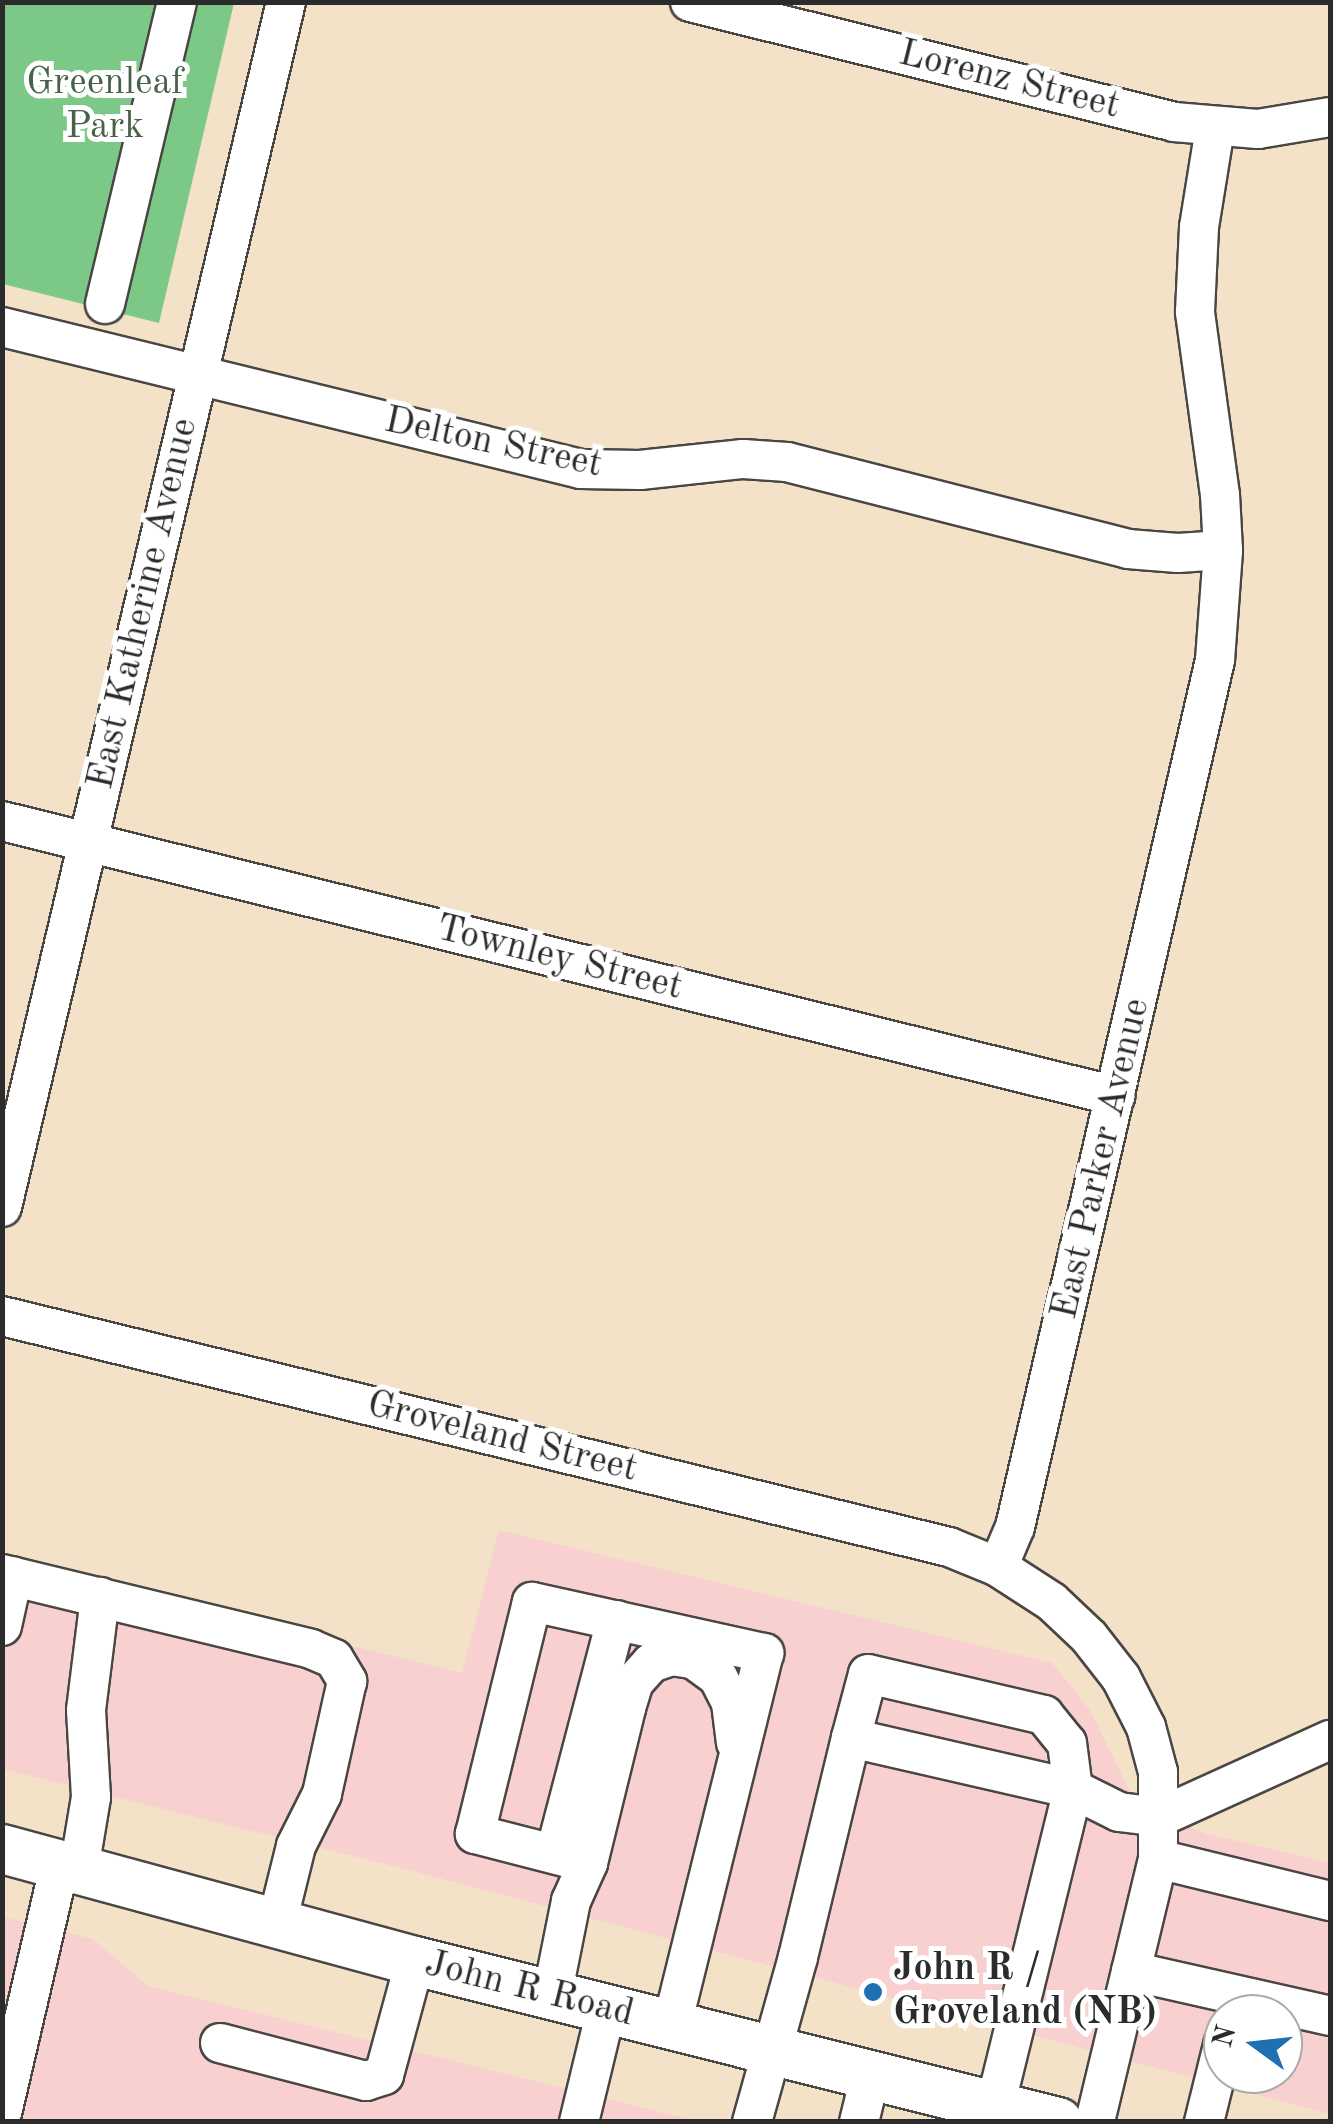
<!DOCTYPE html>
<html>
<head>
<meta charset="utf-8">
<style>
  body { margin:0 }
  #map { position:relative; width:1333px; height:2124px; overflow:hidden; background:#f3e2c8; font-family:"Old Standard TT",serif }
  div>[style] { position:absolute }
  .built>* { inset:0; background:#f7d0cf }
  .green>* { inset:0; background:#7cc987 }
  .roads { filter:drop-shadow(2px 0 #494643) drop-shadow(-2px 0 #494643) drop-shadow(0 2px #494643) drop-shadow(0 -2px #494643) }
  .minor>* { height:38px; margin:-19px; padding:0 19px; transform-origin:19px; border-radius:19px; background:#fff }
  .major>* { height:48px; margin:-24px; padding:0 24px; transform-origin:24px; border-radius:24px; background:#fff }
  .dots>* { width:28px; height:28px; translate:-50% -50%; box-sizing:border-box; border:5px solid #fff; border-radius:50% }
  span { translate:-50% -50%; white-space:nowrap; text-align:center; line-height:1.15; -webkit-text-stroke:10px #fff; paint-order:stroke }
  .street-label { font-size:38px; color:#2b2b2b }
  .park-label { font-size:38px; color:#47624b }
  .poi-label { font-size:38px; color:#2b2b2b; font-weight:700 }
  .left { translate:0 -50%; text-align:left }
  .frame { position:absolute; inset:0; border:5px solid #2b2b2b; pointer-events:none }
  .north { position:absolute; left:1203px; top:1994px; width:100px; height:100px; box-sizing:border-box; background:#fff; border:2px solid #aaa; border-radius:50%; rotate:285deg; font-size:28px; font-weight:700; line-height:40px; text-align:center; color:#2b2b2b }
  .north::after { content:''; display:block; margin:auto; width:35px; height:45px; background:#1f6fb2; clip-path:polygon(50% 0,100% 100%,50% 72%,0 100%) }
</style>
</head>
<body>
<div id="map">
  <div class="built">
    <div style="clip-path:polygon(evenodd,499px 1530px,1052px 1663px,1090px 1710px,1136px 1804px,1207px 1834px,1330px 1863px,1330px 2114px,409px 1870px,3px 1769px,3px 1560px,462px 1673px,499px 1530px,1223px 2014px,1283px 2014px,1283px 2074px,1223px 2074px,1223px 2014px)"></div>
    <div style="clip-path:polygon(3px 1917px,93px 1939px,148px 1986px,697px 2121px,3px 2122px)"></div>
  </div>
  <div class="green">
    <div style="clip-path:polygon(3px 3px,234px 3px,159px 323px,3px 284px)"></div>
  </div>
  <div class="roads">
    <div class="minor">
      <div style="left:690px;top:2px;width:499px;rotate:13.9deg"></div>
      <div style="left:1174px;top:122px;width:84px;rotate:4.8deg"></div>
      <div style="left:1258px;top:129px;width:73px;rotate:-9.5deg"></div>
      <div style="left:105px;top:304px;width:310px;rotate:-76.6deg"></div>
      <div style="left:2px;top:327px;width:596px;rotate:13.78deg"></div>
      <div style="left:581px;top:469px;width:59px;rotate:1deg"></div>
      <div style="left:640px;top:470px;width:104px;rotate:-6.1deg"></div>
      <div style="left:743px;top:459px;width:44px;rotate:3.9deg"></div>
      <div style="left:787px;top:462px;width:352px;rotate:14.3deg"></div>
      <div style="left:1128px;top:549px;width:50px;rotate:4.6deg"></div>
      <div style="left:1178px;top:553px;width:45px;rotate:-3.8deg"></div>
      <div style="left:2px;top:821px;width:1147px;rotate:13.87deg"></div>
      <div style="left:2px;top:1207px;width:1238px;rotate:-76.74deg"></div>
      <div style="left:2px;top:1316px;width:975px;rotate:13.71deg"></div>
      <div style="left:949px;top:1547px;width:53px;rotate:22.2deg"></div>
      <div style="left:998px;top:1567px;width:64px;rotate:32.9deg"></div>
      <div style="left:1052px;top:1602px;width:51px;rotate:43.4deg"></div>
      <div style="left:1089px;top:1637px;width:52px;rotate:52deg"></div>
      <div style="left:1121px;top:1678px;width:55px;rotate:63deg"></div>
      <div style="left:1146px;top:1727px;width:47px;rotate:75.1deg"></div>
      <div style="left:1158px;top:1772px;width:87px;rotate:90deg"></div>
      <div style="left:1158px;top:1859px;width:270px;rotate:103.5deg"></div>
      <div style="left:998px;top:1567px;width:43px;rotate:-67deg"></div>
      <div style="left:1015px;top:1527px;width:890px;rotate:-77.01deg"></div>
      <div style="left:1215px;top:660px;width:110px;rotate:-85.8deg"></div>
      <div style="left:1223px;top:550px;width:55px;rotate:-93.1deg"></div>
      <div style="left:1220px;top:495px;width:185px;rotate:-97.8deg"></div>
      <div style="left:1195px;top:312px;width:85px;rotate:-87.3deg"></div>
      <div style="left:1199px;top:227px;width:100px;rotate:-80.8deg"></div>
      <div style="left:2px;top:1574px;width:318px;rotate:13.6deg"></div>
      <div style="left:311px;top:1649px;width:25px;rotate:23deg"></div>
      <div style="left:334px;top:1659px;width:26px;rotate:59deg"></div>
      <div style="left:347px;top:1681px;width:116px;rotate:102.5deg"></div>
      <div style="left:322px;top:1794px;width:58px;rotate:116.6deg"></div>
      <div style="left:296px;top:1846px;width:79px;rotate:103.9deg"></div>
      <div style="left:2px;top:1626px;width:51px;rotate:-77.6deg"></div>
      <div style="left:851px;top:1738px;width:66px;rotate:-75.1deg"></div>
      <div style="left:868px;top:1674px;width:181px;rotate:13.1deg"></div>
      <div style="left:1044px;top:1715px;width:36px;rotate:51deg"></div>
      <div style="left:1067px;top:1743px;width:46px;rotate:82.6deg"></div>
      <div style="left:1073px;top:1789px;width:326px;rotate:103.8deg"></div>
      <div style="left:555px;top:1853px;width:241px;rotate:-75.3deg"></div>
      <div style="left:1158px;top:1859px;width:177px;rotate:13.7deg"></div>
      <div style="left:588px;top:1863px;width:160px;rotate:-76.2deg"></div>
      <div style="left:626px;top:1708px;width:27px;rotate:-73deg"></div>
      <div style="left:634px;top:1682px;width:25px;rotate:-48deg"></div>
      <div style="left:651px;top:1663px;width:21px;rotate:-19deg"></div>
      <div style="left:671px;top:1656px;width:22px;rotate:8deg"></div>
      <div style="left:693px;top:1659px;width:31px;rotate:36deg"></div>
      <div style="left:718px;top:1677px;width:29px;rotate:63deg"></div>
      <div style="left:731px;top:1703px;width:40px;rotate:82.9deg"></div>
      <div style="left:79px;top:1869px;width:73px;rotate:-80.5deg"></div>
      <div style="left:91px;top:1797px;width:87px;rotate:-93.3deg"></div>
      <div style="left:86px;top:1710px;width:114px;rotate:-82.9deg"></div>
      <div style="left:1131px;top:1971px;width:204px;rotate:12.7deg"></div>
      <div style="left:552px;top:1996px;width:97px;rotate:-78.7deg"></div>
      <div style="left:571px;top:1901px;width:42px;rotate:-65.9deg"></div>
      <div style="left:588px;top:1863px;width:117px;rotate:-165.6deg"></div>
      <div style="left:475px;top:1834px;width:239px;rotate:-76.2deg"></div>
      <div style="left:532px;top:1602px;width:238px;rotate:12.4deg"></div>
      <div style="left:764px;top:1653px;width:383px;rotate:103.9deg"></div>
      <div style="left:220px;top:2043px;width:151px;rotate:14.6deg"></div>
      <div style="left:366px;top:2081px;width:19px;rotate:-18deg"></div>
      <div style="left:384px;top:2075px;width:118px;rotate:-74.8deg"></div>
      <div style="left:2px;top:2113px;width:256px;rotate:-76.9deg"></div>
      <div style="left:579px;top:2122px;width:115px;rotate:-76.4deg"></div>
      <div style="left:752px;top:2122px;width:171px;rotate:-74.4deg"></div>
      <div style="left:798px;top:1957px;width:225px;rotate:-76.4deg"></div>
      <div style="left:851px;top:1738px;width:228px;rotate:12.9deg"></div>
      <div style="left:1073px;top:1789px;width:51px;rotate:26.6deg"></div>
      <div style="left:1119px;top:1812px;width:41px;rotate:7deg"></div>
      <div style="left:1160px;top:1817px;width:187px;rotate:-24.4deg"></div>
      <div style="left:859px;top:2122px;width:50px;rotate:-76.2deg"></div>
      <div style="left:1204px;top:2122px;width:79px;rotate:-76.1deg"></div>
    </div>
    <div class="major">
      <div style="left:2px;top:1849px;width:428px;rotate:15.2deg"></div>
      <div style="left:415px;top:1961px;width:663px;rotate:14.06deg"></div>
    </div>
  </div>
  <div class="dots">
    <div style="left:873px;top:1992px;background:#1f6fb2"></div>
  </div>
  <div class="street-label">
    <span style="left:1009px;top:81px;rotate:14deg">Lorenz Street</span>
    <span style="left:493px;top:444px;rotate:12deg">Delton Street</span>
    <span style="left:144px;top:604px;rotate:-77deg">East Katherine Avenue</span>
    <span style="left:559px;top:959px;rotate:14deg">Townley Street</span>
    <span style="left:1102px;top:1159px;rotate:-77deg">East Parker Avenue</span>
    <span style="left:502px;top:1438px;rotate:14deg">Groveland Street</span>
    <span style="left:529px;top:1990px;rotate:14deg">John R Road</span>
  </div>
  <div class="park-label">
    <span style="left:105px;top:106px">Greenleaf<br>Park</span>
  </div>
  <div class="poi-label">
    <span class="left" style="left:893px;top:1992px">John R /<br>Groveland (NB)</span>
  </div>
  <div class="frame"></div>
  <div class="north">N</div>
</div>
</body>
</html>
